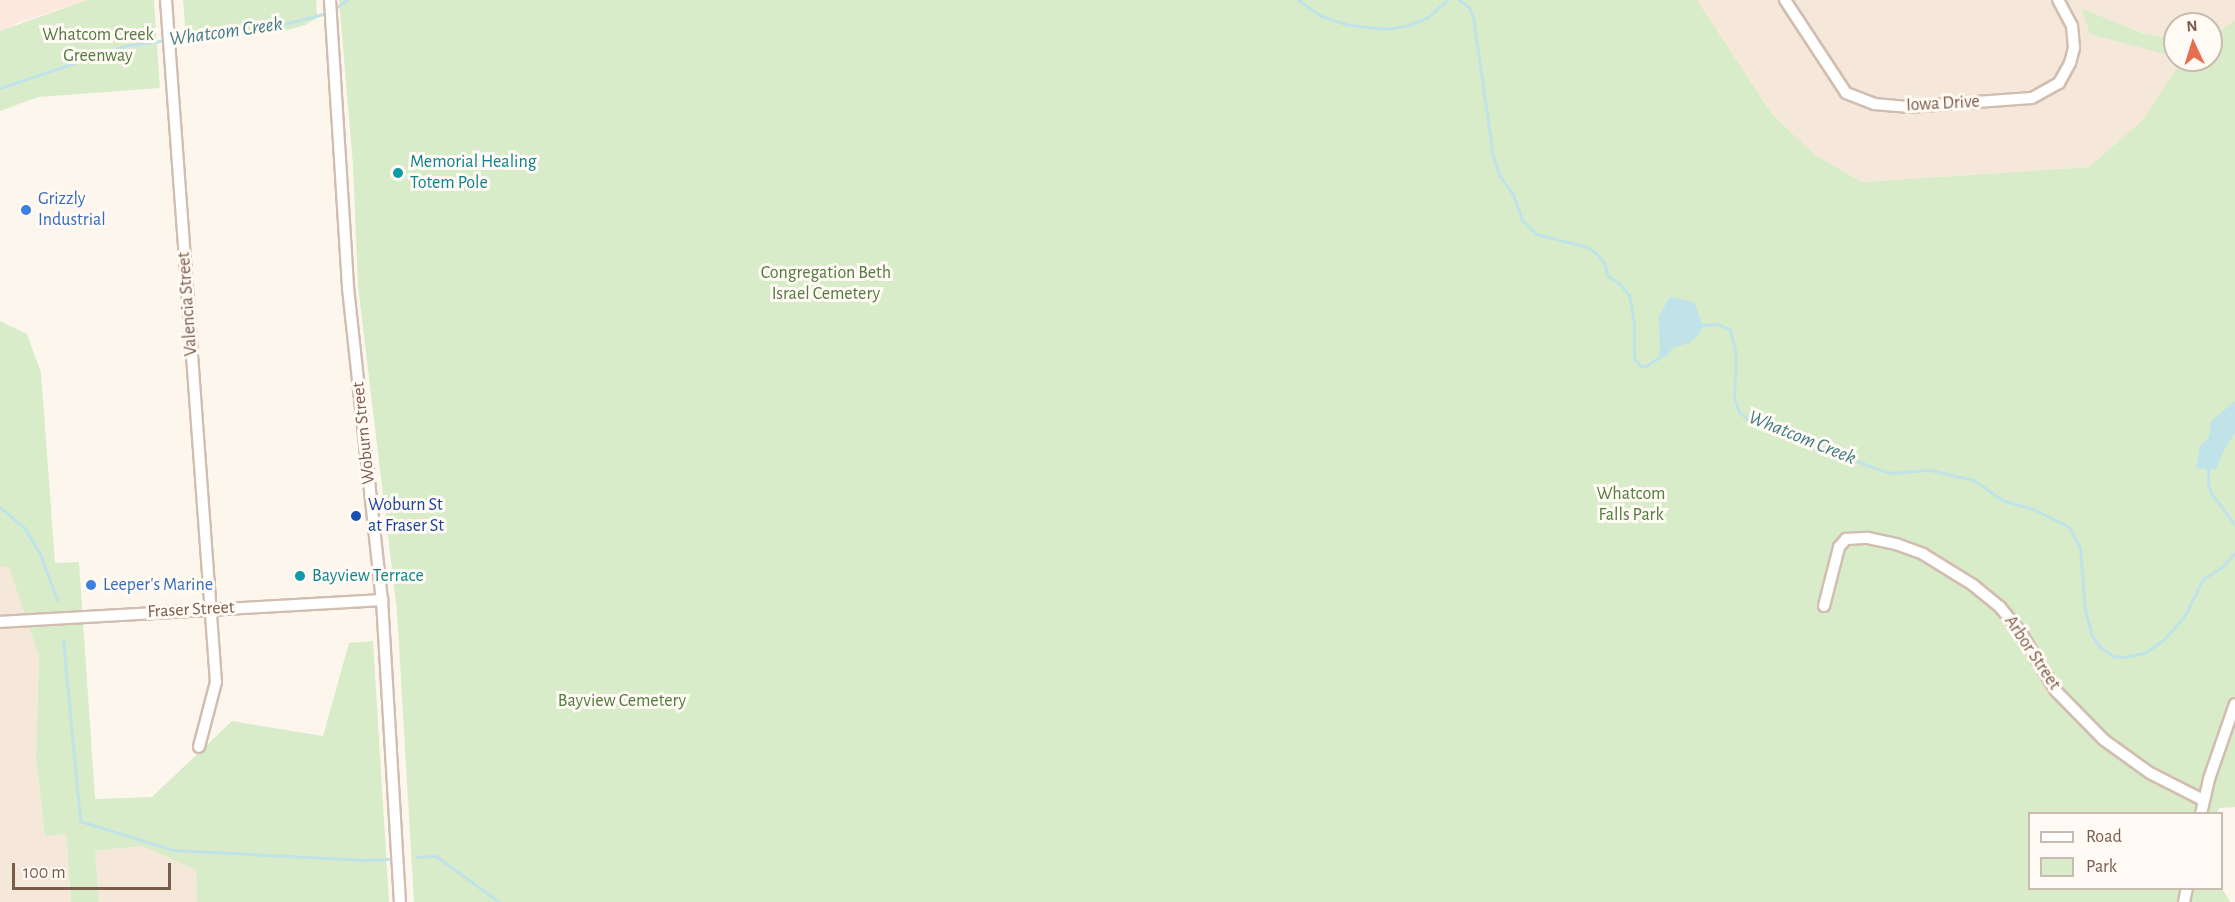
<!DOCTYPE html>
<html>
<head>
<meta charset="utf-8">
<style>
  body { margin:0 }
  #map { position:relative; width:2235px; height:902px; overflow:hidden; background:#fdf6ec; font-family:"Alegreya Sans",sans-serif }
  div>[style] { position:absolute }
  .residential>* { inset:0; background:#f5e8da }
  .commercial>* { inset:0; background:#fde8e0 }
  .green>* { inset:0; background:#d8ecc9 }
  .water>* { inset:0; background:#bfe3e8 }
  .stream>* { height:3px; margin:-1.5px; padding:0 1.5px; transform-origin:1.5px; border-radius:1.5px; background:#bfe3e8 }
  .roads { filter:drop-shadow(2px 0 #d1beb0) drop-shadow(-2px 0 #d1beb0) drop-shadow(0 2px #d1beb0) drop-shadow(0 -2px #d1beb0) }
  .minor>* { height:10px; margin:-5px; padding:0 5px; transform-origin:5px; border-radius:5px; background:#fff }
  .dots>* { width:16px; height:16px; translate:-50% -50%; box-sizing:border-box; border:3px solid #fffaf3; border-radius:50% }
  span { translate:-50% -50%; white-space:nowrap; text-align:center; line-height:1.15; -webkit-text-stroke:6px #fffaf3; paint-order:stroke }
  .park-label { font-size:18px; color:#537a41 }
  .street-label { font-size:18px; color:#7a5c4d }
  .culture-label { font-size:18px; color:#0d838f }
  .left { translate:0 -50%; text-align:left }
  .shop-label { font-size:18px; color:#366cbe }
  .transit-label { font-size:18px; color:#164399 }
  .water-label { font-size:20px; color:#437c86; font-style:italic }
  .legend { position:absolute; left:2028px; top:812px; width:195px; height:78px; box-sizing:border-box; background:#fffaf3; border:2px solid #cabbb1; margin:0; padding:8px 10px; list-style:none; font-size:18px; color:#7a5c4d }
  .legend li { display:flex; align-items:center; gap:12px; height:30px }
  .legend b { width:30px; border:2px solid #cabbb1 }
  .north { position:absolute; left:2163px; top:12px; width:60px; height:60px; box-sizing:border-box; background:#fffaf3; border:2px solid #cabbb1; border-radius:50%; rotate:356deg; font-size:16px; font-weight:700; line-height:24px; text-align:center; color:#7a5c4d }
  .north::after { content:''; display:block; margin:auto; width:21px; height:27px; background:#e76f51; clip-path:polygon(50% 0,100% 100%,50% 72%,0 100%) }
  .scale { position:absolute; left:12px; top:863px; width:159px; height:27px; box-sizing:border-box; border:3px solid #7a5c4d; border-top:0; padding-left:8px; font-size:18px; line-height:21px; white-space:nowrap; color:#7a5c4d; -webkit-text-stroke:4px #fffaf3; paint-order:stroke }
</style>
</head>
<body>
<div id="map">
  <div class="residential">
    <div style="clip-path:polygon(1697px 0,2235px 0,2235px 20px,2211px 37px,2211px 24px,2175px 24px,2175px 39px,2142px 33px,2081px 8px,2175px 57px,2175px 60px,2182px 60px,2143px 121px,2089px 167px,1862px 182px,1815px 155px,1772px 114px)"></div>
    <div style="clip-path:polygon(0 566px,9px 568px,39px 657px,36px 758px,45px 835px,66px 834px,71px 902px,0 902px)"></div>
    <div style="clip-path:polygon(143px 846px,196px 870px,197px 902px,99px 902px,95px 851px)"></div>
  </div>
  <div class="commercial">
    <div style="clip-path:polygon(0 0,87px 0,15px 24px,0 60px)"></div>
  </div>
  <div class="green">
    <div style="clip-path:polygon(87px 0,154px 0,160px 88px,38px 97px,0 111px,0 31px)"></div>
    <div style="clip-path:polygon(183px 0,316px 0,317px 18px,305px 25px,277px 33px,186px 36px)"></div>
    <div style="clip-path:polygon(339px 0,1697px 0,1772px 114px,1815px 155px,1862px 182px,2089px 167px,2143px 120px,2182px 60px,2211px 60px,2211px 37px,2235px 20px,2235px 807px,2219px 808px,2217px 814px,2030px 814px,2030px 888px,2222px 888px,2230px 902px,414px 902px,397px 611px,358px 286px,353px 165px)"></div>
    <div style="clip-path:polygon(2081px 8px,2142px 33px,2175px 39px,2175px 57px,2090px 34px)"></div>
    <div style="clip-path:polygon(0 321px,27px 334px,41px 373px,55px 563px,79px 562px,95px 799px,152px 797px,232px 721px,323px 736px,349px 643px,373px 641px,389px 902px,197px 902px,196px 870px,142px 846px,95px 851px,99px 902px,71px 902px,66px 834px,45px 836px,36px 758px,39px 657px,9px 568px,0 566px)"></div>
  </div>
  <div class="water">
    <div style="clip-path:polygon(1670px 297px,1694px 302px,1703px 325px,1700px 333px,1690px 343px,1674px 347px,1666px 356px,1660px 357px,1659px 316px)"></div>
    <div style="clip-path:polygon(2235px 401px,2235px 432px,2221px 456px,2216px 470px,2196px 468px,2200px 446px,2209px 437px,2211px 421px)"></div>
  </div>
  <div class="stream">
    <div style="left:1298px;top:0;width:28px;rotate:35deg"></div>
    <div style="left:1321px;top:16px;width:29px;rotate:18deg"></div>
    <div style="left:1349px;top:25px;width:36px;rotate:6deg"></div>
    <div style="left:1385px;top:29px;width:24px;rotate:-9deg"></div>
    <div style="left:1409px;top:25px;width:21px;rotate:-23deg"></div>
    <div style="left:1428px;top:17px;width:25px;rotate:-42deg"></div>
    <div style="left:1459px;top:0;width:12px;rotate:35deg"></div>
    <div style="left:1469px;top:7px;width:11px;rotate:68deg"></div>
    <div style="left:1473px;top:17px;width:140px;rotate:81.8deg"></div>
    <div style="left:1493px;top:156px;width:20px;rotate:72deg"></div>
    <div style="left:1499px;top:175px;width:24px;rotate:54deg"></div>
    <div style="left:1513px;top:194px;width:28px;rotate:71deg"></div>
    <div style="left:1522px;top:220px;width:20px;rotate:45deg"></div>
    <div style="left:1536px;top:234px;width:53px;rotate:14.3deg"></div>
    <div style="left:1587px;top:247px;width:11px;rotate:34deg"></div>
    <div style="left:1596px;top:253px;width:13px;rotate:51deg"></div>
    <div style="left:1604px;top:263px;width:14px;rotate:73deg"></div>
    <div style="left:1608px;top:276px;width:14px;rotate:34deg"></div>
    <div style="left:1620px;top:284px;width:14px;rotate:51deg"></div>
    <div style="left:1629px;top:295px;width:27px;rotate:80deg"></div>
    <div style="left:1634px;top:322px;width:37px;rotate:90deg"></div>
    <div style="left:1634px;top:359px;width:10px;rotate:45deg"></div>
    <div style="left:1641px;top:366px;width:5px"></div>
    <div style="left:1646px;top:366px;width:18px;rotate:-34deg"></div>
    <div style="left:333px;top:10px;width:17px;rotate:-36deg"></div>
    <div style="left:0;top:88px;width:135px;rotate:-18.6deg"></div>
    <div style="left:128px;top:45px;width:141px;rotate:-6.9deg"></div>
    <div style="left:268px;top:28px;width:61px;rotate:-14.3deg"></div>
    <div style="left:1701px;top:325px;width:17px;rotate:-3deg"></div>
    <div style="left:1718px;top:324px;width:13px;rotate:27deg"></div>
    <div style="left:1730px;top:330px;width:25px;rotate:76deg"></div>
    <div style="left:1736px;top:354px;width:44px;rotate:92.6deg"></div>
    <div style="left:1734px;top:398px;width:15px;rotate:70deg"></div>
    <div style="left:1739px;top:412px;width:14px;rotate:39deg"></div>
    <div style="left:1750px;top:421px;width:142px;rotate:20.6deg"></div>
    <div style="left:1883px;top:471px;width:10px;rotate:11deg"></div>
    <div style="left:1893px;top:473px;width:37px;rotate:-5deg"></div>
    <div style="left:1930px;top:470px;width:44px;rotate:13.1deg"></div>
    <div style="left:1973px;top:480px;width:37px;rotate:34deg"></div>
    <div style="left:2004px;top:501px;width:30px;rotate:15deg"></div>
    <div style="left:2033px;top:509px;width:40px;rotate:26.6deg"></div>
    <div style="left:2069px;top:527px;width:24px;rotate:62deg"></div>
    <div style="left:2080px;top:548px;width:62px;rotate:85.4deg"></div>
    <div style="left:2085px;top:610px;width:27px;rotate:75deg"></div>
    <div style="left:2092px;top:636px;width:14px;rotate:54deg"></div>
    <div style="left:2100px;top:647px;width:16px;rotate:35deg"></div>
    <div style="left:2113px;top:656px;width:11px;rotate:5deg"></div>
    <div style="left:2124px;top:657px;width:21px;rotate:-11deg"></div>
    <div style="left:2145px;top:653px;width:22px;rotate:-36deg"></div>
    <div style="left:2163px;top:640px;width:31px;rotate:-48deg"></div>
    <div style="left:2184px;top:617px;width:42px;rotate:-63.4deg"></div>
    <div style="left:2203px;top:579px;width:22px;rotate:-32deg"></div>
    <div style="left:2222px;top:567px;width:19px;rotate:-47deg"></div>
    <div style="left:2208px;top:465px;width:19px;rotate:90deg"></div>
    <div style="left:2208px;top:484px;width:9px;rotate:72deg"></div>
    <div style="left:2211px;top:493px;width:40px;rotate:53deg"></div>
    <div style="left:0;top:507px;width:33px;rotate:41deg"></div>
    <div style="left:25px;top:529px;width:29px;rotate:59deg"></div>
    <div style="left:40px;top:554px;width:49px;rotate:69.7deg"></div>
    <div style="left:63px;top:640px;width:182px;rotate:84.6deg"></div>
    <div style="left:80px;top:821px;width:97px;rotate:17.3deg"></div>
    <div style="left:173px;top:850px;width:188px;rotate:3deg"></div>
    <div style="left:361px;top:860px;width:27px;rotate:-2deg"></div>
    <div style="left:417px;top:857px;width:19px;rotate:-3deg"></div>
    <div style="left:436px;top:856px;width:78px;rotate:36.1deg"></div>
  </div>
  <div class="roads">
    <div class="minor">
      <div style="left:166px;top:0;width:684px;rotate:85.81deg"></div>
      <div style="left:216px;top:682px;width:67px;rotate:104.7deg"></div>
      <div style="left:330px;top:0;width:289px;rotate:86.4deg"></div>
      <div style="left:348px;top:288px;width:314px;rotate:83.8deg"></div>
      <div style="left:382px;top:600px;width:303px;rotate:86.6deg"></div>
      <div style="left:1785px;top:0;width:111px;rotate:56.7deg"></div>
      <div style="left:1846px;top:93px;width:30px;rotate:21deg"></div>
      <div style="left:1874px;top:104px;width:33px;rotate:5deg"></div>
      <div style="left:1907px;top:107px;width:125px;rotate:-4.1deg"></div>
      <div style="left:2032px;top:98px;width:31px;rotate:-29deg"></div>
      <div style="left:2059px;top:83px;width:23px;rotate:-61deg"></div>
      <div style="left:2070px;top:63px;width:16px;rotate:-75deg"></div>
      <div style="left:2074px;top:48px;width:22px;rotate:-95deg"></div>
      <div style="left:2072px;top:26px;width:30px;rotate:-118deg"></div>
      <div style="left:1824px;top:606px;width:61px;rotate:-75.7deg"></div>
      <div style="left:1839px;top:547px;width:11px;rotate:-49deg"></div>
      <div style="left:1846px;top:539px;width:22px;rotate:-3deg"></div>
      <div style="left:1868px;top:538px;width:29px;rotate:12deg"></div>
      <div style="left:1896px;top:544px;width:29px;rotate:20deg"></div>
      <div style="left:1923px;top:554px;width:59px;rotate:31.8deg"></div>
      <div style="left:1973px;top:585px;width:35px;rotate:39deg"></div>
      <div style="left:2000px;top:607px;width:33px;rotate:51deg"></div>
      <div style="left:2021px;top:633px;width:68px;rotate:58.9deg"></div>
      <div style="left:2056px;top:691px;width:69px;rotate:45.6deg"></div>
      <div style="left:2104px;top:740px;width:57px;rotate:35.7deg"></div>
      <div style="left:2150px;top:773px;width:59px;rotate:27deg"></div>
      <div style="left:0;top:622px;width:383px;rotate:-3.3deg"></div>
      <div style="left:2201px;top:814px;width:36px;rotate:-77deg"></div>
      <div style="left:2209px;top:779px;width:79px;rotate:-70.9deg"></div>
      <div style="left:2184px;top:902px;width:14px;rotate:-78deg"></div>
    </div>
  </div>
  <div class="dots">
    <div style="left:398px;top:173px;background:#0f9aa8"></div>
    <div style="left:26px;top:210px;background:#3f7fe0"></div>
    <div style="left:356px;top:516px;background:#1a4fb4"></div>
    <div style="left:300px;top:576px;background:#0f9aa8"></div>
    <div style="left:91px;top:585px;background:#3f7fe0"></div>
  </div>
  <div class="park-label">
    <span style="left:98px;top:46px">Whatcom Creek<br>Greenway</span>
    <span style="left:826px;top:284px">Congregation Beth<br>Israel Cemetery</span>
    <span style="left:1631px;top:505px">Whatcom<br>Falls Park</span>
    <span style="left:622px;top:701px">Bayview Cemetery</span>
  </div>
  <div class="street-label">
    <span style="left:1943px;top:104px;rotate:-3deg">Iowa Drive</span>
    <span style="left:188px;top:304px;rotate:-94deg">Valencia Street</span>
    <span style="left:364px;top:433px;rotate:-96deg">Woburn Street</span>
    <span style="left:191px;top:610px;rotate:-3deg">Fraser Street</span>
    <span style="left:2032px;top:653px;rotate:56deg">Arbor Street</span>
  </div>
  <div class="culture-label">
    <span class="left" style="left:410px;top:173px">Memorial Healing<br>Totem Pole</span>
    <span class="left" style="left:312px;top:576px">Bayview Terrace</span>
  </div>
  <div class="shop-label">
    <span class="left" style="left:38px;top:210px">Grizzly<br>Industrial</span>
    <span class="left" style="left:103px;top:585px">Leeper's Marine</span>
  </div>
  <div class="transit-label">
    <span class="left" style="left:368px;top:516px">Woburn St<br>at Fraser St</span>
  </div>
  <div class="water-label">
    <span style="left:226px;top:32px;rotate:-8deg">Whatcom Creek</span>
    <span style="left:1802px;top:438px;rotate:22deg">Whatcom Creek</span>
  </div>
  <ul class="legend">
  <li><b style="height:8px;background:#fff"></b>Road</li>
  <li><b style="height:16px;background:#d8ecc9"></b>Park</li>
  </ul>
  <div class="north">N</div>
  <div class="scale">100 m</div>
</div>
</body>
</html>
